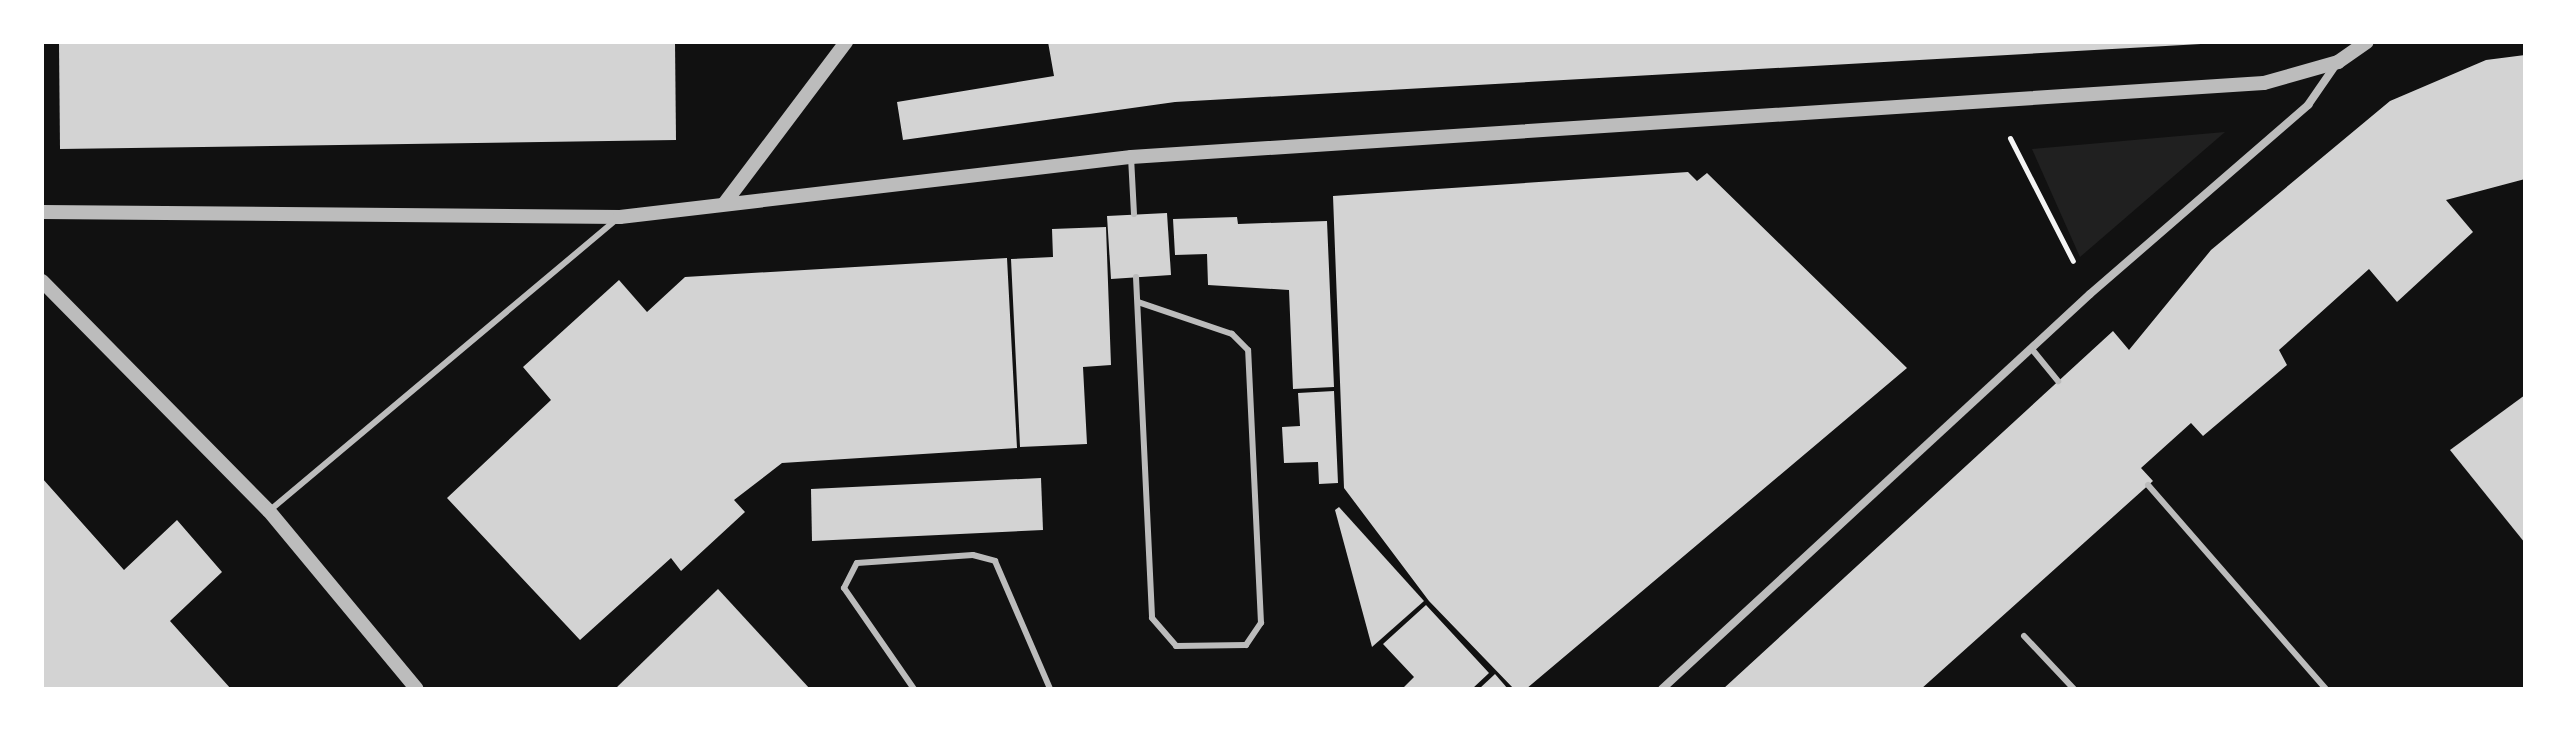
<!DOCTYPE html>
<html>
<head>
<meta charset="utf-8">
<style>
  body { margin:0 }
  #map { position:relative; width:2567px; height:731px; overflow:hidden; background:#111; font-family:Barlow,sans-serif }
  div>[style] { position:absolute }
  .green>* { inset:0; background:#202020 }
  .building>* { inset:0; background:#d3d3d3 }
  .path>* { height:5px; margin:-2.5px; padding:0 2.5px; transform-origin:2.5px; border-radius:2.5px; background:#f5f5f5 }
  .service>* { height:6px; margin:-3px; padding:0 3px; transform-origin:3px; border-radius:3px; background:#bcbcbc }
  .minor>* { height:8px; margin:-4px; padding:0 4px; transform-origin:4px; border-radius:4px; background:#bcbcbc }
  .tertiary>* { height:14px; margin:-7px; padding:0 7px; transform-origin:7px; border-radius:7px; background:#bcbcbc }
  span { translate:-50% -50%; white-space:nowrap; text-align:center; line-height:1.15; -webkit-text-stroke:6px #fff; paint-order:stroke }
  .frame { position:absolute; inset:0; border:44px solid #fff; pointer-events:none }
</style>
</head>
<body>
<div id="map">
  <div class="green">
    <div style="clip-path:polygon(2225px 132px,2080px 257px,2032px 149px)"></div>
  </div>
  <div class="building">
    <div style="clip-path:polygon(59px 42px,675px 42px,676px 140px,60px 149px)"></div>
    <div style="clip-path:polygon(1048px 42px,2201px 42px,2201px 44px,1175px 102px,903px 140px,897px 102px,1054px 76px)"></div>
    <div style="clip-path:polygon(2525px 55px,2525px 179px,2446px 200px,2473px 232px,2397px 302px,2369px 269px,2279px 350px,2287px 365px,2203px 436px,2191px 423px,2141px 468px,2153px 481px,1921px 689px,1723px 689px,2113px 331px,2129px 350px,2211px 250px,2390px 101px,2486px 60px)"></div>
    <div style="clip-path:polygon(1688px 172px,1697px 181px,1707px 173px,1907px 368px,1526px 689px,1514px 689px,1429px 601px,1344px 488px,1333px 196px)"></div>
    <div style="clip-path:polygon(1167px 213px,1171px 275px,1111px 279px,1107px 216px)"></div>
    <div style="clip-path:polygon(1237px 217px,1238px 224px,1327px 221px,1334px 387px,1293px 389px,1289px 290px,1208px 285px,1207px 254px,1175px 255px,1173px 219px)"></div>
    <div style="clip-path:polygon(1106px 227px,1111px 365px,1083px 367px,1087px 444px,1020px 447px,1011px 259px,1053px 257px,1052px 229px)"></div>
    <div style="clip-path:polygon(1007px 258px,1017px 448px,782px 463px,734px 500px,745px 512px,681px 571px,671px 558px,580px 640px,447px 498px,551px 400px,523px 367px,619px 280px,647px 312px,685px 277px)"></div>
    <div style="clip-path:polygon(1334px 391px,1338px 483px,1319px 484px,1318px 462px,1284px 463px,1282px 427px,1300px 426px,1298px 393px)"></div>
    <div style="clip-path:polygon(2525px 395px,2525px 543px,2450px 450px)"></div>
    <div style="clip-path:polygon(42px 478px,124px 570px,177px 520px,222px 572px,170px 621px,231px 689px,42px 689px)"></div>
    <div style="clip-path:polygon(1041px 478px,1043px 530px,812px 541px,811px 489px)"></div>
    <div style="clip-path:polygon(1339px 507px,1424px 601px,1372px 647px,1335px 510px)"></div>
    <div style="clip-path:polygon(718px 589px,810px 689px,615px 689px)"></div>
    <div style="clip-path:polygon(1426px 605px,1489px 673px,1472px 689px,1402px 689px,1414px 677px,1383px 644px)"></div>
    <div style="clip-path:polygon(1495px 674px,1508px 689px,1479px 689px)"></div>
  </div>
  <div class="path">
    <div style="left:2010px;top:138px;width:138px;rotate:62.9deg"></div>
  </div>
  <div class="service">
    <div style="left:1131px;top:157px;width:57px;rotate:87deg"></div>
    <div style="left:1136px;top:277px;width:341px;rotate:87.3deg"></div>
    <div style="left:1152px;top:618px;width:37px;rotate:49deg"></div>
    <div style="left:1176px;top:646px;width:70px;rotate:-0.8deg"></div>
    <div style="left:1246px;top:645px;width:27px;rotate:-56deg"></div>
    <div style="left:1261px;top:623px;width:273px;rotate:-92.7deg"></div>
    <div style="left:1248px;top:350px;width:23px;rotate:-135deg"></div>
    <div style="left:1232px;top:334px;width:99px;rotate:-161.2deg"></div>
    <div style="left:2031px;top:348px;width:43px;rotate:50.7deg"></div>
    <div style="left:2148px;top:485px;width:271px;rotate:48.9deg"></div>
    <div style="left:269px;top:511px;width:453px;rotate:-40deg"></div>
    <div style="left:2024px;top:636px;width:73px;rotate:46.7deg"></div>
    <div style="left:914px;top:689px;width:123px;rotate:-124.7deg"></div>
    <div style="left:844px;top:588px;width:28px;rotate:-63deg"></div>
    <div style="left:857px;top:563px;width:116px;rotate:-3.9deg"></div>
    <div style="left:973px;top:555px;width:23px;rotate:15deg"></div>
    <div style="left:995px;top:561px;width:139px;rotate:66.7deg"></div>
  </div>
  <div class="minor">
    <div style="left:1662px;top:689px;width:582px;rotate:-42.7deg"></div>
    <div style="left:2090px;top:294px;width:289px;rotate:-40.9deg"></div>
    <div style="left:2308px;top:105px;width:51px;rotate:-55.4deg"></div>
  </div>
  <div class="tertiary">
    <div style="left:724px;top:204px;width:203px;rotate:-53deg"></div>
    <div style="left:42px;top:212px;width:578px;rotate:0.5deg"></div>
    <div style="left:620px;top:217px;width:515px;rotate:-6.7deg"></div>
    <div style="left:1131px;top:157px;width:1135px;rotate:-3.74deg"></div>
    <div style="left:2264px;top:83px;width:77px;rotate:-15.8deg"></div>
    <div style="left:2338px;top:62px;width:35px;rotate:-35deg"></div>
    <div style="left:42px;top:281px;width:323px;rotate:45.4deg"></div>
    <div style="left:269px;top:511px;width:231px;rotate:50.3deg"></div>
  </div>
  <div class="frame"></div>
</div>
</body>
</html>
